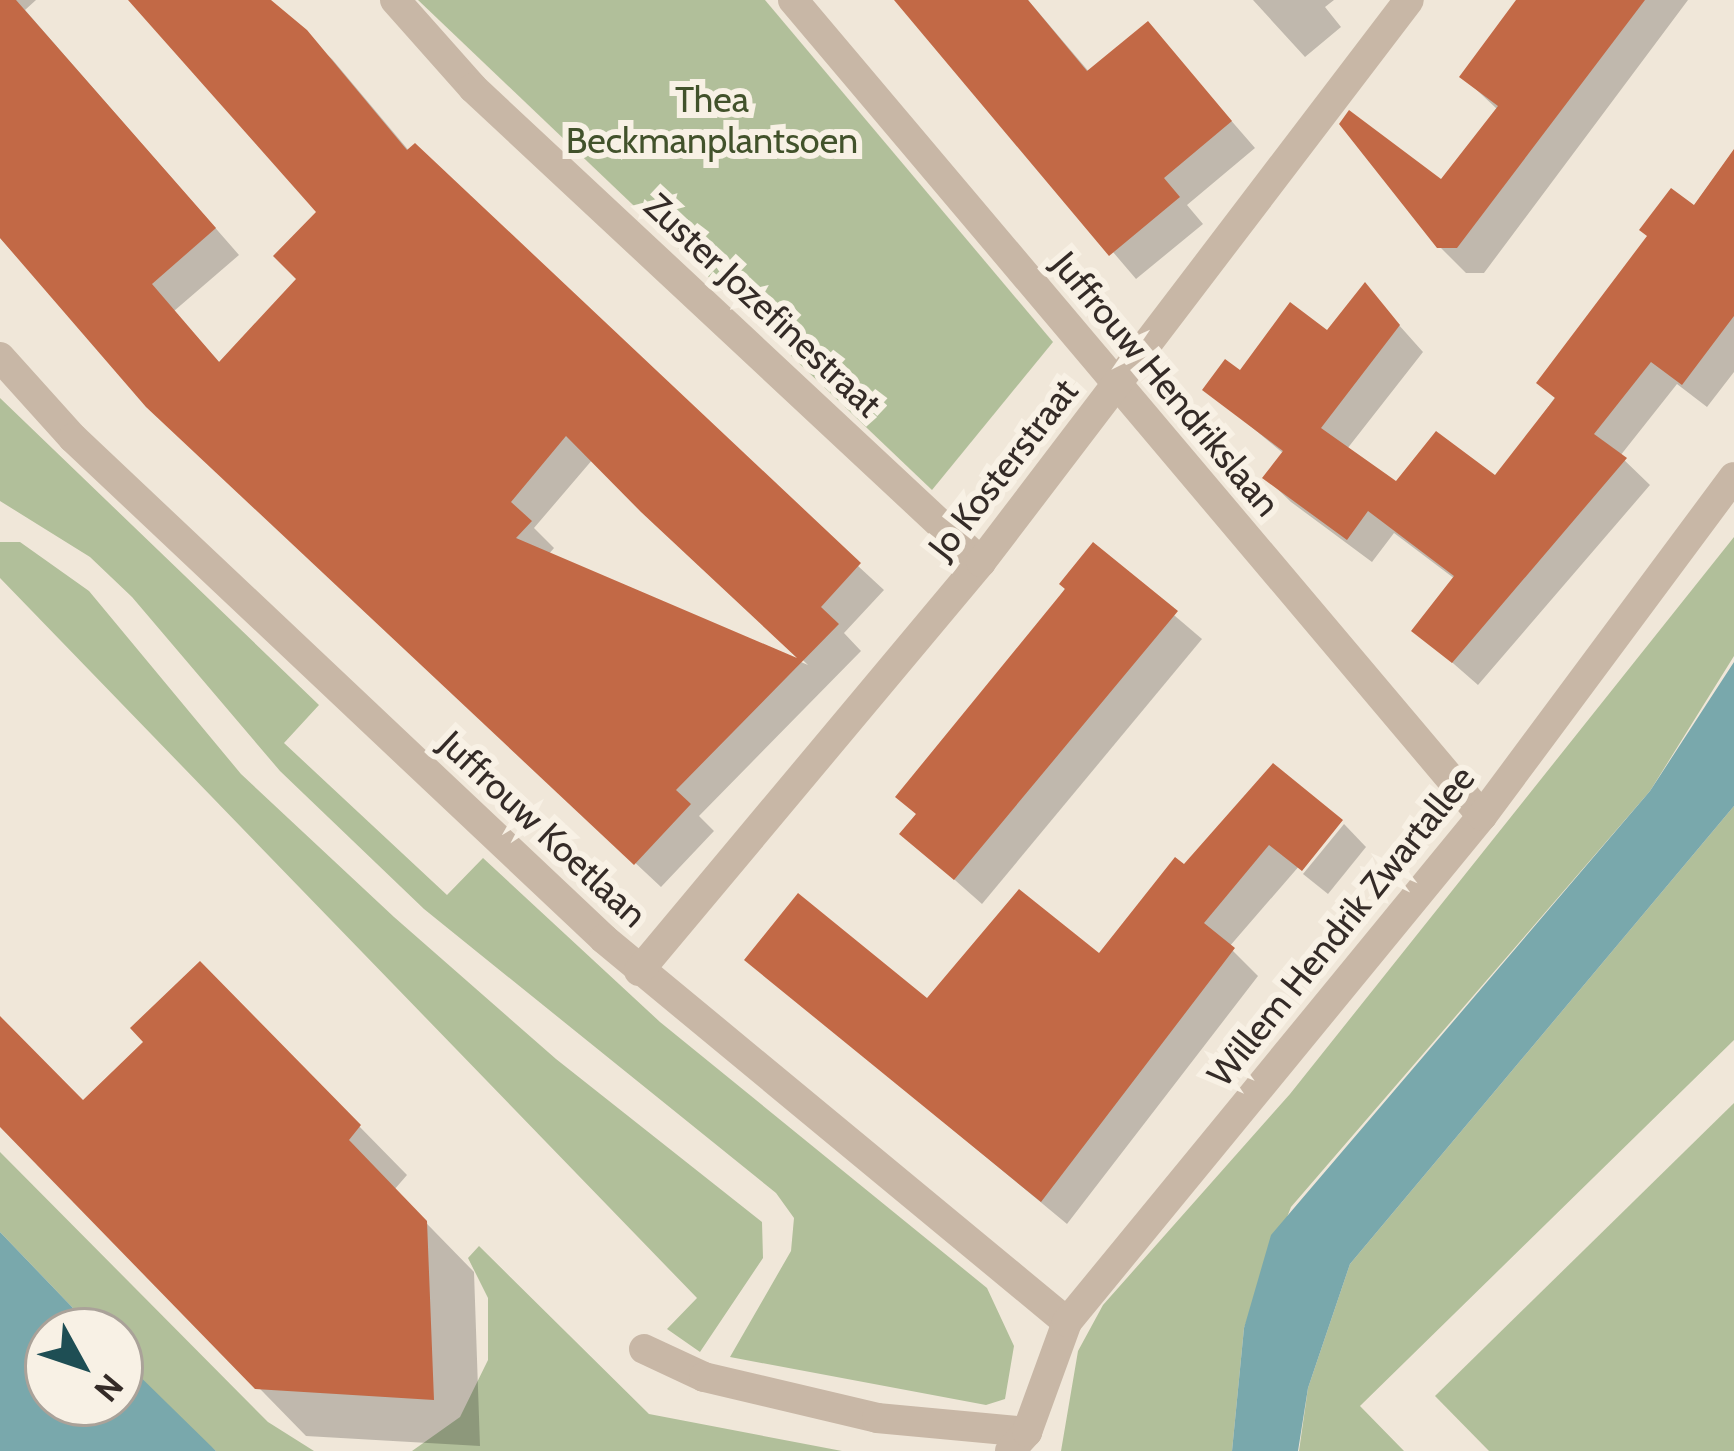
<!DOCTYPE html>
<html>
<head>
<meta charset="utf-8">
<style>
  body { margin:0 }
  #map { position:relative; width:1734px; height:1451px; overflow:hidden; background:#f0e7d9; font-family:Cabin,sans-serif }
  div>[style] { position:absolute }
  .green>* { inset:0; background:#b1bf9a }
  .water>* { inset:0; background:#79a8ac }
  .shadow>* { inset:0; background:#0003 }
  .building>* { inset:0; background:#c26946 }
  .minor>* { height:30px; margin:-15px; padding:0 15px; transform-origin:15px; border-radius:15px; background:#c8b7a6 }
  span { translate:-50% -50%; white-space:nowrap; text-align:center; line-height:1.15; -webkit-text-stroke:12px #f8f1e5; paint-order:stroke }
  .park-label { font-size:36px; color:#42522b }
  .street-label { font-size:36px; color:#342b27 }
  .north { position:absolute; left:24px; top:1307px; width:120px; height:120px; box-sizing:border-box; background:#f8f1e5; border:3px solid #aaa299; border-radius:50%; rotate:130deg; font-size:33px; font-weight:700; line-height:48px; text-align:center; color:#342b27 }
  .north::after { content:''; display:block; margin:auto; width:42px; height:54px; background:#1e4e54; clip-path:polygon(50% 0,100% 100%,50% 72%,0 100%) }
</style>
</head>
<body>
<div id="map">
  <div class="green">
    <div style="clip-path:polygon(418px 0,765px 0,1053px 342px,932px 490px)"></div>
    <div style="clip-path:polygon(0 398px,319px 705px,284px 743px,447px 895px,483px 858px,660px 1022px,987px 1288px,1014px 1346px,1005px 1399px,986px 1405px,730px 1357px,791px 1251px,794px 1218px,776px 1193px,424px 909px,280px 771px,132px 597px,90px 557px,0 501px)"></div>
    <div style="clip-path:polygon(1734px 537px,1734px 656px,1650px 791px,1291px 1207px,1244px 1328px,1232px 1451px,1061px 1451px,1078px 1351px,1103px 1305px,1290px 1094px)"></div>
    <div style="clip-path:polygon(0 542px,20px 542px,89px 591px,241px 774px,394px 917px,556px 1059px,762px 1222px,763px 1258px,700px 1352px,667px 1329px,697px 1298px,0 578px)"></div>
    <div style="clip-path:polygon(1734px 806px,1734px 1040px,1360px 1406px,1404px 1451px,1299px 1451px,1308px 1388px,1350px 1264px)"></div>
    <div style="clip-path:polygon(1734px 1103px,1734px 1451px,1489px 1451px,1435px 1396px)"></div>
    <div style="clip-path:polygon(0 1152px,268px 1422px,314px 1451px,216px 1451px,191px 1430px,120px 1357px,120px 1331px,95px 1331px,0 1232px)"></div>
    <div style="clip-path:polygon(479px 1246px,649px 1414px,842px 1451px,412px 1451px,460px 1417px,488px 1360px,488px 1298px,468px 1258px)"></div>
  </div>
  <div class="water">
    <div style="clip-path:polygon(1734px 662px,1734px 806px,1350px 1264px,1308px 1388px,1298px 1451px,1232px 1451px,1244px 1328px,1271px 1235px,1650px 791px)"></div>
    <div style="clip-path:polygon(0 1232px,95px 1331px,48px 1331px,48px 1403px,120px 1403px,120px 1357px,216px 1451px,0 1451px)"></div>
  </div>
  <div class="shadow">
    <div style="clip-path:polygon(evenodd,0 0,36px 0,25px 10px,239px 255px,174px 311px,221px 364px,300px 280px,320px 212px,133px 0,266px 0,332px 59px,410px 152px,884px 590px,844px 633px,861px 651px,699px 816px,714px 831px,661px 887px,175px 432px,0 238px,0 0,593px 459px,808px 665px,548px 555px,554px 548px,534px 528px,593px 459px)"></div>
    <div style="clip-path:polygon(898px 0,1028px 0,1090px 73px,1148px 25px,1255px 148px,1187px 205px,1203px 224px,1136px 279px)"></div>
    <div style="clip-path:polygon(1253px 0,1334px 0,1325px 7px,1341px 27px,1305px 57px)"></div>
    <div style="clip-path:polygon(1520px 0,1688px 0,1484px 273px,1466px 273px,1439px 246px,1442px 183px,1498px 110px,1463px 77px)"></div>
    <div style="clip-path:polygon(1734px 150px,1734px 372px,1707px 407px,1677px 384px,1620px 456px,1650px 485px,1478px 685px,1415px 630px,1455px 579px,1394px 533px,1372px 562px,1291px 502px,1266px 478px,1284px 454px,1206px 389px,1328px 334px,1365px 287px,1423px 352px,1347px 449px,1397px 485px,1496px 479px)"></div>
    <div style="clip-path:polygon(1093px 546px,1202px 639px,982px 904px,903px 834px)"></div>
    <div style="clip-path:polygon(1339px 820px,1229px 947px,1258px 976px,1067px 1224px,748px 960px,928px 1003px,1099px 957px,1184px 869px)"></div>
    <div style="clip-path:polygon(1344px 824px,1366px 847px,1328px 894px,1303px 874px)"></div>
    <div style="clip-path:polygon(248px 1013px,407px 1175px,394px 1190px,474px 1272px,480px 1446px,306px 1436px,0 1123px,0 1056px,83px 1104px)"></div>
  </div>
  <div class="building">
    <div style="clip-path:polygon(evenodd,0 0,16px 0,216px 228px,152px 284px,219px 362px,296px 279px,273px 256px,316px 212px,128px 0,271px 0,307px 30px,407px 150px,415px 143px,861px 563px,821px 607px,839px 624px,676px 790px,691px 804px,634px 865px,146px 407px,0 238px,0 0,566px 436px,641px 512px,797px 658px,516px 538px,532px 521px,511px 502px,566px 436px)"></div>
    <div style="clip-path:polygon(894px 0,1028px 0,1087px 71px,1148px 21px,1232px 121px,1164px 178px,1180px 197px,1109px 256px)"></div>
    <div style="clip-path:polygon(1516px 0,1645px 0,1457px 248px,1437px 248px,1339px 124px,1349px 110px,1441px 179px,1498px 106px,1459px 77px)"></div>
    <div style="clip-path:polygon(1734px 149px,1734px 316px,1682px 385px,1651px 362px,1594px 434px,1627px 458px,1452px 663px,1411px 631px,1454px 576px,1368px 511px,1347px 540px,1262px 478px,1283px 451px,1202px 390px,1225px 359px,1240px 370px,1290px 302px,1327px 330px,1365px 282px,1400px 325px,1321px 428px,1396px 481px,1436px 431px,1495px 475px,1555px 398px,1536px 383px,1647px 236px,1639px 230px,1671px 188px,1694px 205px)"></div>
    <div style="clip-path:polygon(1093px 542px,1178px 611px,954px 880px,899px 834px,916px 814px,895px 797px,1065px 589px,1059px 584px)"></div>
    <div style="clip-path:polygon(1273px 763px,1343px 820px,1302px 871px,1269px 845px,1204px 923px,1235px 948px,1041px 1202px,744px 960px,798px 893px,927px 998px,1019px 889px,1099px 953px,1175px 857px,1184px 864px)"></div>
    <div style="clip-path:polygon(200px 961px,361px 1125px,349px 1140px,427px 1221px,434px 1400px,255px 1389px,0 1127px,0 1016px,83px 1100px,143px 1042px,130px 1028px)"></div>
  </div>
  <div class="minor">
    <div style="left:395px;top:0;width:118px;rotate:48.4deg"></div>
    <div style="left:473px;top:88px;width:695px;rotate:43.02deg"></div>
    <div style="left:793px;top:0;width:1068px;rotate:49.82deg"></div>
    <div style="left:0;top:357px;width:109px;rotate:48deg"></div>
    <div style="left:73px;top:438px;width:730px;rotate:43.33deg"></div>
    <div style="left:604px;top:939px;width:601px;rotate:39.6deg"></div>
    <div style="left:639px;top:971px;width:533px;rotate:-50.1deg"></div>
    <div style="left:981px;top:562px;width:706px;rotate:-52.71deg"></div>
    <div style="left:644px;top:1349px;width:66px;rotate:25deg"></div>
    <div style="left:704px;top:1377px;width:178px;rotate:13.3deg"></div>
    <div style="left:877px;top:1418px;width:151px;rotate:5.3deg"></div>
    <div style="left:1010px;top:1451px;width:25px;rotate:-48deg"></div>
    <div style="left:1027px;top:1432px;width:117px;rotate:-70deg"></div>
    <div style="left:1067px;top:1322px;width:654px;rotate:-50.64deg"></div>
    <div style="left:1482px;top:816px;width:422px;rotate:-53.4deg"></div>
  </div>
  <div class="park-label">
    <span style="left:712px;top:120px">Thea<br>Beckmanplantsoen</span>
  </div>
  <div class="street-label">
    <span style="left:763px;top:305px;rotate:43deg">Zuster Jozefinestraat</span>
    <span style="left:1166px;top:384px;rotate:50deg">Juffrouw Hendrikslaan</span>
    <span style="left:1003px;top:469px;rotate:-52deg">Jo Kosterstraat</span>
    <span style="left:543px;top:829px;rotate:43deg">Juffrouw Koetlaan</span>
    <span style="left:1341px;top:926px;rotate:-51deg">Willem Hendrik Zwartallee</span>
  </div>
  <div class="north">N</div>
</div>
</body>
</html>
